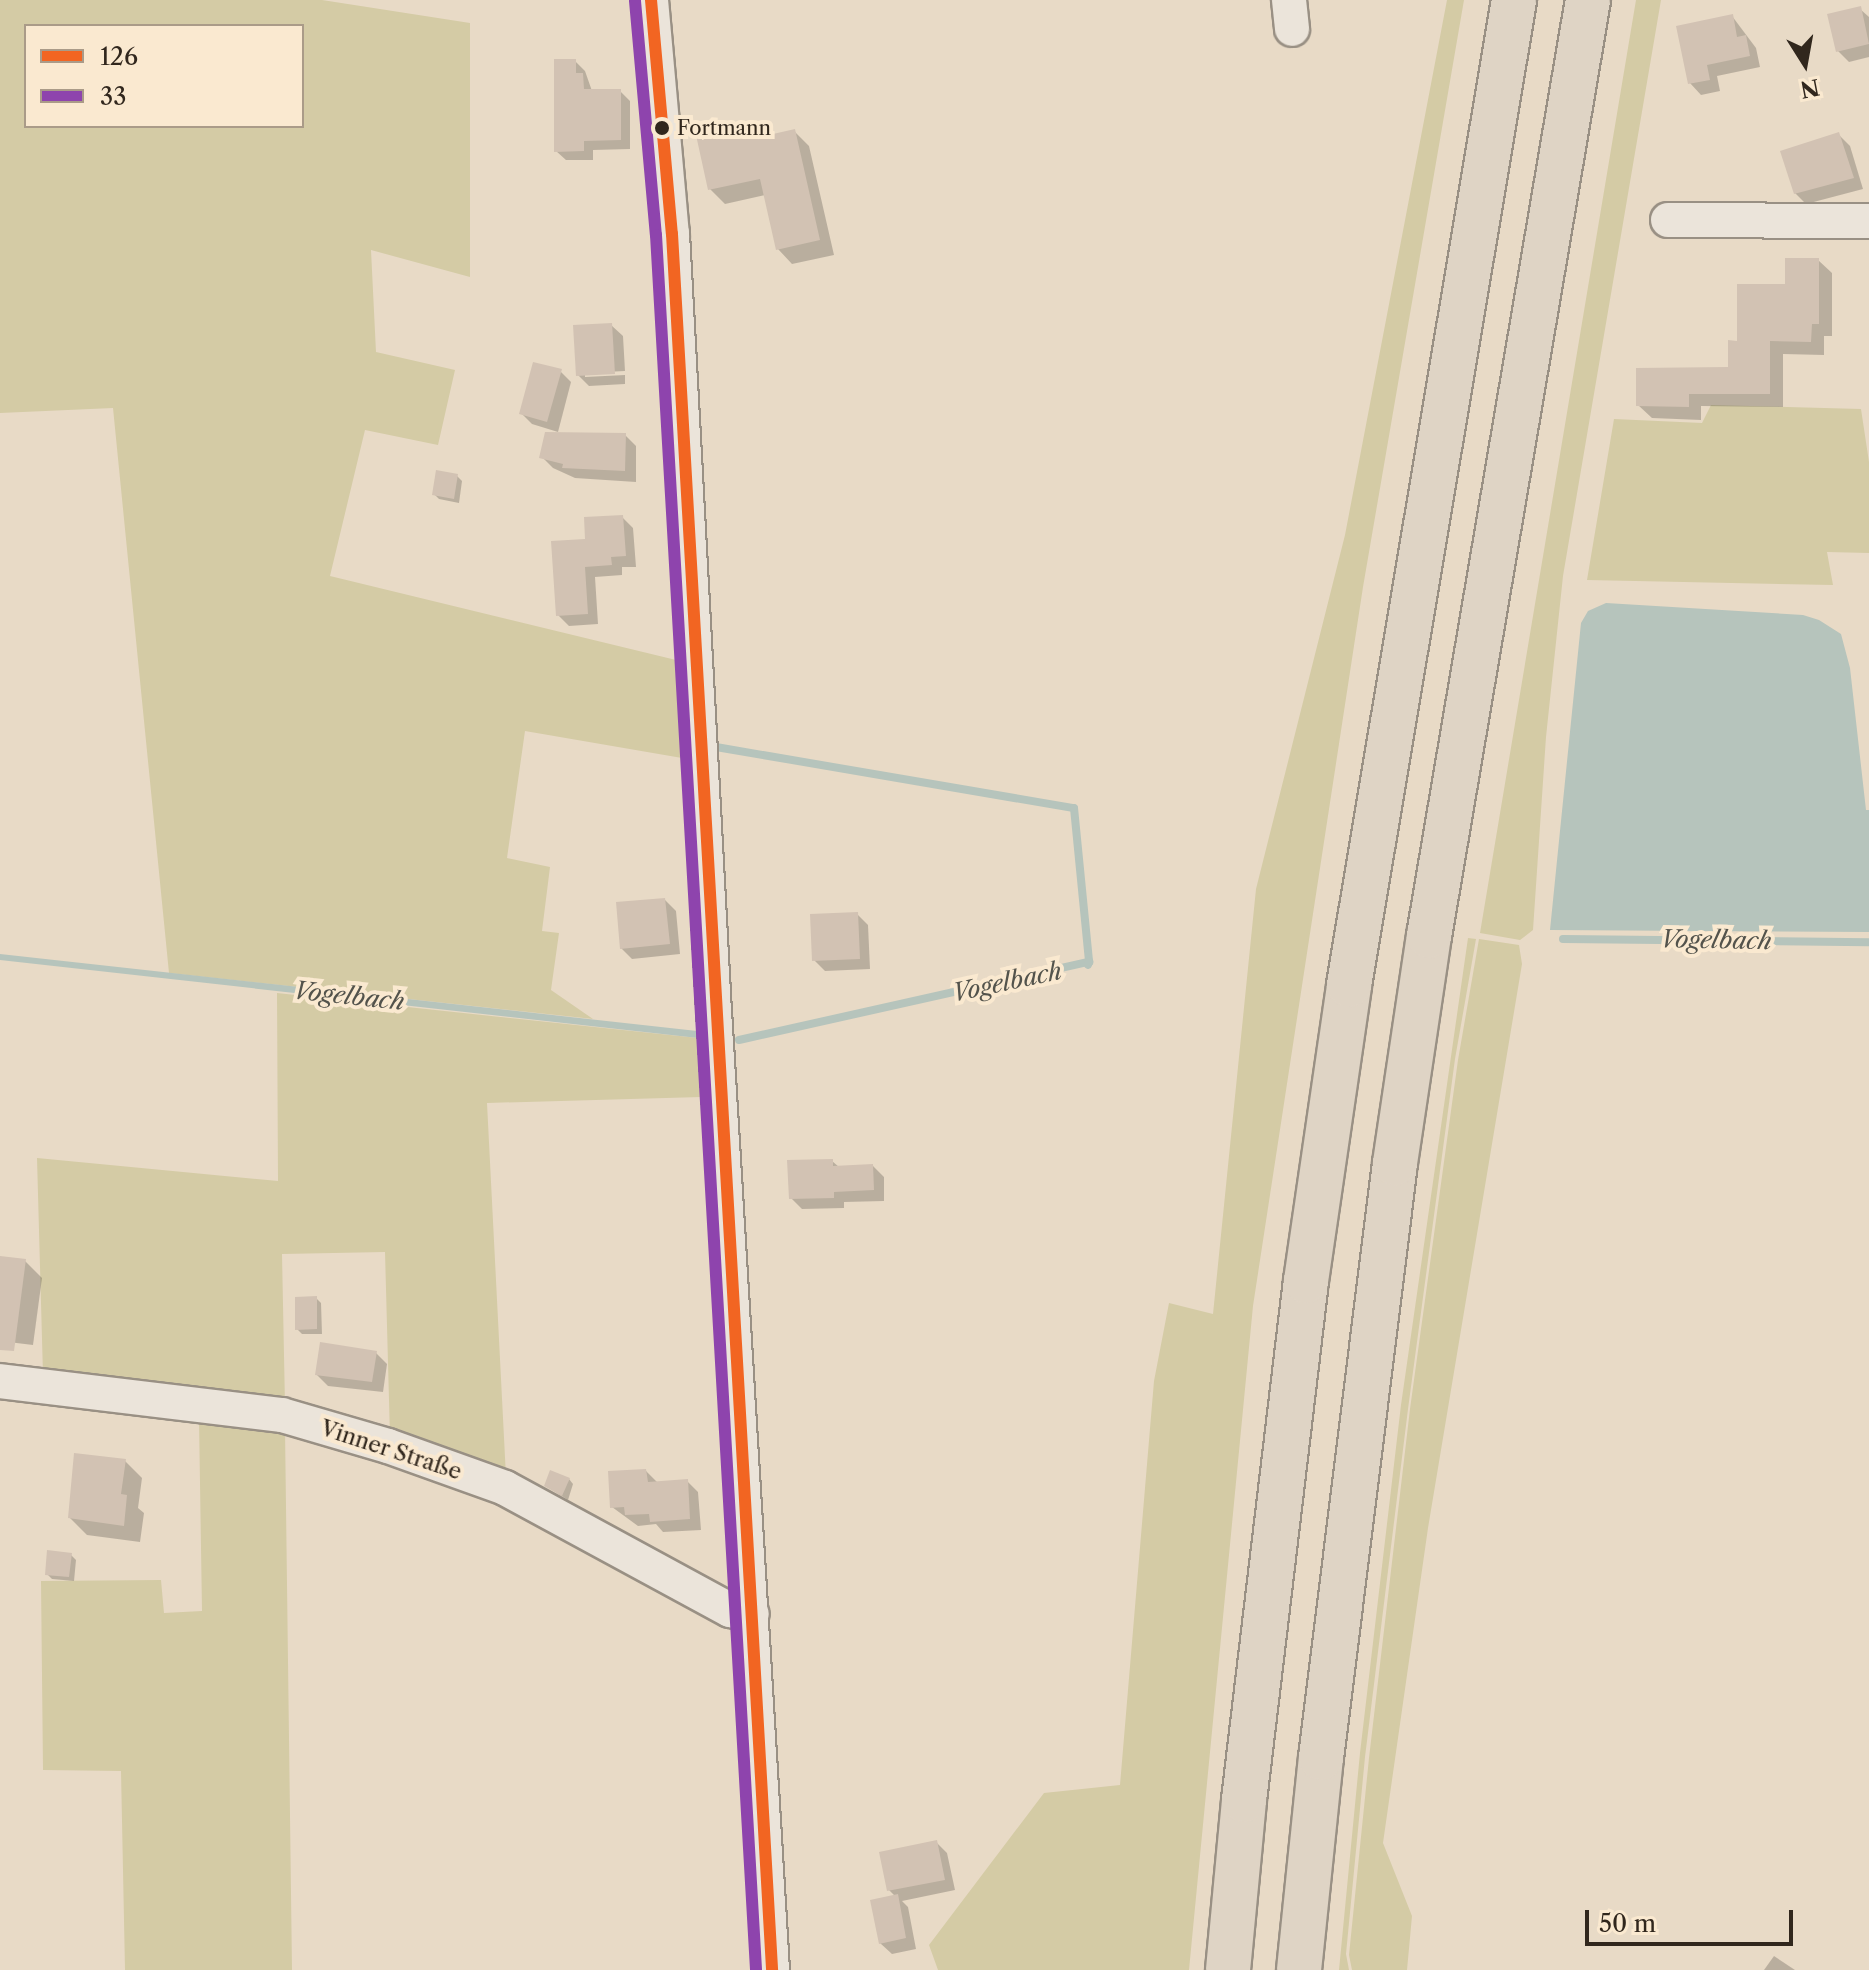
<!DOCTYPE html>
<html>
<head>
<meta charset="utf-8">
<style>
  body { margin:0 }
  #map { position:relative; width:1869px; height:1970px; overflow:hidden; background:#e8dac6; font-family:"Libre Caslon Text",serif }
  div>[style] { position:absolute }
  .green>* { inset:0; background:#d4cba5 }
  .water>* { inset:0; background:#b6c4bc }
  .shadow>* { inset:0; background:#0003 }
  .stream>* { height:8px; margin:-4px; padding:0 4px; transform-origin:4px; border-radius:4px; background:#b6c4bc }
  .building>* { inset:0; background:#d2c2b3 }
  .roads { filter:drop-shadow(2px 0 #999084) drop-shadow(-2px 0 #999084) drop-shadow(0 2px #999084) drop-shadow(0 -2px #999084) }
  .minor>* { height:34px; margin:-17px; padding:0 17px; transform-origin:17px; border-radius:17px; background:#ebe4da }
  .highway>* { height:44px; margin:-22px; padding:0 22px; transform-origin:22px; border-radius:22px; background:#dfd4c5 }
  .bus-1>* { height:12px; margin:-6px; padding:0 6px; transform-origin:6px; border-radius:6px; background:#f26522 }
  .bus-2>* { height:12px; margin:-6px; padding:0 6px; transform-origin:6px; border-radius:6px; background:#8e44ad }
  .dots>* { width:22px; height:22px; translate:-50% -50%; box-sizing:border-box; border:4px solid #fae9d0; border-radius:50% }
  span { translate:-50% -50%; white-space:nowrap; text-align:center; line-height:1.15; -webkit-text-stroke:8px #fae9d0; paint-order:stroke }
  .bus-label { font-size:20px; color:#31271d }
  .left { translate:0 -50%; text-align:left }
  .street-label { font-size:22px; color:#31271d }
  .water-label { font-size:24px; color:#53534c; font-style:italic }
  .legend { position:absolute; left:24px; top:24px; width:280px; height:104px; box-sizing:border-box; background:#fae9d0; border:2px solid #aa9b88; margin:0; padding:10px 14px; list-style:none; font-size:24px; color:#31271d }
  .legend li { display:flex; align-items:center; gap:16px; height:40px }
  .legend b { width:40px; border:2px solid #aa9b88 }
  .north { position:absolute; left:1765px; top:24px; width:80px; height:80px; -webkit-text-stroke:6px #fae9d0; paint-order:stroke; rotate:169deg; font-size:22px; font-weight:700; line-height:32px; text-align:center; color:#31271d }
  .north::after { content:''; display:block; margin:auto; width:28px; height:36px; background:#31271d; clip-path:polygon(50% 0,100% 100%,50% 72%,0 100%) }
  .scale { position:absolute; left:1585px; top:1910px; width:208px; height:36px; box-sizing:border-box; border:4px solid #31271d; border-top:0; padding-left:10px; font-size:24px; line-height:28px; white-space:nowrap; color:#31271d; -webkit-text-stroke:6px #fae9d0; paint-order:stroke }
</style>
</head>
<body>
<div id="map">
  <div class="green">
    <div style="clip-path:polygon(evenodd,0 0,322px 0,470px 23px,470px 277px,371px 250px,376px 352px,455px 370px,438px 445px,365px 430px,330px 576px,676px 660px,682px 758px,525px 731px,507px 858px,550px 867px,542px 931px,559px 933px,551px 990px,593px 1019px,169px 973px,113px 408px,0 413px,0 0,26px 26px,302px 26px,302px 126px,26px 126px,26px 26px)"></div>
    <div style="clip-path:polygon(1447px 0,1464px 0,1363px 587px,1253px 1306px,1189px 1970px,938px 1970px,929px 1945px,1044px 1793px,1120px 1785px,1154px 1381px,1169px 1303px,1213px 1314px,1256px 889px,1345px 535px)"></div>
    <div style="clip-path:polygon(1636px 0,1661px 0,1563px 576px,1546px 737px,1533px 930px,1520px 940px,1480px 933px)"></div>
    <div style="clip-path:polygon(1711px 405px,1861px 409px,1869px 462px,1869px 553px,1827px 552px,1833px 585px,1587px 580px,1614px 419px,1702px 423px)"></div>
    <div style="clip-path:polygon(1468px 938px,1476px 939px,1455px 1059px,1408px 1409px,1365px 1757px,1346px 1954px,1349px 1970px,1339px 1970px,1360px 1753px,1401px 1405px)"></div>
    <div style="clip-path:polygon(1479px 939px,1519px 945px,1522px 964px,1428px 1528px,1383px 1843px,1412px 1916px,1407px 1970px,1352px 1970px,1349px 1955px,1369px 1758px,1410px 1409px,1458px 1060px)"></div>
    <div style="clip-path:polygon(277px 993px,698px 1038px,701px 1097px,487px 1103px,506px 1477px,390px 1437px,385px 1252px,282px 1254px,285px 1405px,43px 1375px,37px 1158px,278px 1181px)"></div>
    <div style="clip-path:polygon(199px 1419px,285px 1429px,292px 1970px,125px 1970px,121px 1771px,43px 1770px,41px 1581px,161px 1580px,164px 1613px,202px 1611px)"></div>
  </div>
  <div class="water">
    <div style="clip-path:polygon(1606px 603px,1803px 615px,1819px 620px,1841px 634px,1850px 668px,1866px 810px,1869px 810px,1869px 932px,1550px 930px,1581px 623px,1588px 611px)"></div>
    <div style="clip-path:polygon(0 954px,697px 1031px,698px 1038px,0 960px)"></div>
  </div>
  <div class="shadow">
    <div style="clip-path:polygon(1860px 9px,1869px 17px,1869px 57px,1849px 62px,1838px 51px)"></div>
    <div style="clip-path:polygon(1732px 16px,1756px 48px,1760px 67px,1717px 76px,1720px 91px,1701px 95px,1690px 83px)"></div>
    <div style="clip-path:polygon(575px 61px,585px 71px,592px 91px,620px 91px,630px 101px,630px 149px,593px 150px,593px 160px,566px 160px,556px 151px)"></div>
    <div style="clip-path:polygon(747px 126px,760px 139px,794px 131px,809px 146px,834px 255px,792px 264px,778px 249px,765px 195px,725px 204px,710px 189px)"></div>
    <div style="clip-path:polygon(1839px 135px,1850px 146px,1863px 189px,1806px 204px,1795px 193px)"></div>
    <div style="clip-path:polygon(1818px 260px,1832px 273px,1832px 336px,1824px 336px,1824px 355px,1783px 354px,1783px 407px,1701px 406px,1701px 420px,1652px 418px,1638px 405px,1730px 369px,1739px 343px,1787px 286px)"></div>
    <div style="clip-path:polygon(611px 325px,623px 336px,625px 371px,585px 373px,585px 377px,625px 375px,625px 384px,589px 386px,578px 375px)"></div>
    <div style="clip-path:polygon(560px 371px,571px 382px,558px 432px,532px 424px,521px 413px)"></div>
    <div style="clip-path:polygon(625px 435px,636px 446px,636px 482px,575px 478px,553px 468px,542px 457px)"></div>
    <div style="clip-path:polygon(457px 476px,462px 481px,459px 503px,439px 499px,434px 494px)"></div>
    <div style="clip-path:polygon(622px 517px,633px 528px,636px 567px,622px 567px,622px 575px,595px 577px,598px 624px,569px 626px,558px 615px,587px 541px)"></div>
    <div style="clip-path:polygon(665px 900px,676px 911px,680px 954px,632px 959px,621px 948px)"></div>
    <div style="clip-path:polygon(857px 914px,868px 925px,870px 969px,825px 971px,814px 960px)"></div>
    <div style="clip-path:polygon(832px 1161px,839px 1167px,873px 1166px,884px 1177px,884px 1201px,844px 1202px,844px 1208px,802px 1209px,791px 1198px)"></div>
    <div style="clip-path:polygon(0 1258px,25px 1261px,42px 1278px,33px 1345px,0 1341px)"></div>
    <div style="clip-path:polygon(316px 1298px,321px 1303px,322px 1334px,302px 1334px,297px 1329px)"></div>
    <div style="clip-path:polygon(376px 1353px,387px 1364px,383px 1392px,328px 1386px,317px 1375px)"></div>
    <div style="clip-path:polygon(125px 1461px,142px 1478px,138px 1508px,144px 1513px,140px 1542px,87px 1535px,70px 1518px)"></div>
    <div style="clip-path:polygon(646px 1471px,658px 1483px,687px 1481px,698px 1492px,701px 1530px,663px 1532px,656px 1524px,638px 1526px,612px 1507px)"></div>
    <div style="clip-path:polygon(569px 1479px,573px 1484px,568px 1500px,546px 1486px)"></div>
    <div style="clip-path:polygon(71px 1555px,76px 1560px,74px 1581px,52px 1579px,47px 1574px)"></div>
    <div style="clip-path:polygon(936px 1842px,947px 1853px,955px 1890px,902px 1901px,908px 1907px,916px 1949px,892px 1954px,880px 1943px,895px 1896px,889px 1890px)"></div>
    <div style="clip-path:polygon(1774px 1956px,1795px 1970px,1764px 1970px)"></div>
  </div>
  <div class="stream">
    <div style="left:716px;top:747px;width:363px;rotate:9.7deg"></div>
    <div style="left:1074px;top:808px;width:155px;rotate:84.4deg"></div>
    <div style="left:1563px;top:939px;width:306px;rotate:0.6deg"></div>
    <div style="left:739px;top:1040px;width:359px;rotate:-12.6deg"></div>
    <div style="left:1089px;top:962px;width:3px;rotate:108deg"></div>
  </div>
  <div class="building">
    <div style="clip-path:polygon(1861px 6px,1869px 44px,1836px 52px,1827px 14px)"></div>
    <div style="clip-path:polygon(1733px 14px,1737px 37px,1746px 35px,1750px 56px,1707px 65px,1710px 80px,1688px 84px,1676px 26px)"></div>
    <div style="clip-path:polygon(554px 59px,576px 59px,576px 73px,583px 73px,584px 89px,621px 89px,621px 140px,584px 141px,584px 151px,554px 152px)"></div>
    <div style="clip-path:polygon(747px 123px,751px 139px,795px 129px,820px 240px,776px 250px,760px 179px,708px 190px,696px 135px)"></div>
    <div style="clip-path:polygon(1839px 132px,1854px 178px,1794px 194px,1780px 151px)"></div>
    <div style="clip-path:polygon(1785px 258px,1819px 258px,1819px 324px,1812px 324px,1811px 342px,1770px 341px,1770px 394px,1689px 394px,1689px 407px,1636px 406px,1636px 368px,1728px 367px,1728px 340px,1737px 341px,1737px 284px,1785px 284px)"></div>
    <div style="clip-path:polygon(612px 323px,615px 374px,576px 376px,573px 325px)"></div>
    <div style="clip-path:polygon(533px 362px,562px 369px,547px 422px,519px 414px)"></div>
    <div style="clip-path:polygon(545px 432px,626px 433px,625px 471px,562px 468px,563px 464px,539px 458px)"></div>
    <div style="clip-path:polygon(436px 470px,458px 474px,454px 499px,432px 495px)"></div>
    <div style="clip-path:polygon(623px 515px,626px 556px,611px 557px,612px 565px,585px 567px,588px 614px,556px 616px,551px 541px,585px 539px,584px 517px)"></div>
    <div style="clip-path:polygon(665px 898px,670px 944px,620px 949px,616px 902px)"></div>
    <div style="clip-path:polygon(858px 912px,860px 959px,812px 961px,810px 914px)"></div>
    <div style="clip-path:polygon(833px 1159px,833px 1166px,873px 1164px,874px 1190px,834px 1192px,834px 1198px,789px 1199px,787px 1160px)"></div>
    <div style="clip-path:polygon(0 1256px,26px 1259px,14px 1351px,0 1350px)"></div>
    <div style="clip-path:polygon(317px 1296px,317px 1329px,295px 1330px,295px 1297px)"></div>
    <div style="clip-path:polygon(320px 1342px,377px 1351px,372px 1382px,315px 1375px)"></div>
    <div style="clip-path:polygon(74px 1453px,126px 1459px,121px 1494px,127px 1495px,124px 1526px,68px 1518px)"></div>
    <div style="clip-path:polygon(646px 1469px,648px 1482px,688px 1479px,690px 1519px,650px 1522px,649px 1514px,625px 1515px,624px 1507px,610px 1508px,608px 1471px)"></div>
    <div style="clip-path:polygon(550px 1470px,570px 1478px,562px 1496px,544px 1486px)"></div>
    <div style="clip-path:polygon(47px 1550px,72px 1553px,69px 1577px,45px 1575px)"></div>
    <div style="clip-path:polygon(937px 1840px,945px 1880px,887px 1891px,879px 1852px)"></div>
    <div style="clip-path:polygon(898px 1894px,906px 1938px,879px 1944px,870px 1900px)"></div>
  </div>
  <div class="roads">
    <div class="minor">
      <div style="left:651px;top:0;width:235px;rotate:84.9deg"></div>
      <div style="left:672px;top:234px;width:778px;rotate:86.91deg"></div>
      <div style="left:714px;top:1011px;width:961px;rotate:86.54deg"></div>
      <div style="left:1289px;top:0;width:29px;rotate:84deg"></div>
      <div style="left:1668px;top:220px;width:201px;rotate:0.3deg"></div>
      <div style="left:0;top:1381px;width:284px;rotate:6.9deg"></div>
      <div style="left:282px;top:1415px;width:110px;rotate:16.3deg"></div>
      <div style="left:388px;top:1446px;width:124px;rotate:19.7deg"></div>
      <div style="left:505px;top:1488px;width:256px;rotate:28.5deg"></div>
      <div style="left:730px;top:1610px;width:22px;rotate:10deg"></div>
    </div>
    <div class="highway">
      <div style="left:1228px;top:1970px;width:171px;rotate:-84.6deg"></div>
      <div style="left:1244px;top:1800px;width:523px;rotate:-83.19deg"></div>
      <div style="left:1306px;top:1281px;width:299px;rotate:-81.7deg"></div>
      <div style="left:1349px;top:985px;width:999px;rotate:-80.49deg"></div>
      <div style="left:1299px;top:1970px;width:213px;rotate:-84.1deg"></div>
      <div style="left:1321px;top:1758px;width:600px;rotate:-82.91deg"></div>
      <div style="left:1395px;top:1163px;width:230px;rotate:-81.5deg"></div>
      <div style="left:1429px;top:936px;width:949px;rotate:-80.36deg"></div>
    </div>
  </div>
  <div class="bus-1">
    <div style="left:651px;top:0;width:235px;rotate:84.9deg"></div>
    <div style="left:672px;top:234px;width:1739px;rotate:86.7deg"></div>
  </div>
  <div class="bus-2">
    <div style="left:635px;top:1px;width:235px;rotate:84.9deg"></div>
    <div style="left:656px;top:235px;width:1738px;rotate:86.7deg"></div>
  </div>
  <div class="dots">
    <div style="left:662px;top:128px;background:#31271d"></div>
  </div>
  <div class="bus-label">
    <span class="left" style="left:677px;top:128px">Fortmann</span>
  </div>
  <div class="street-label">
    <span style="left:391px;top:1450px;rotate:18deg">Vinner Straße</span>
  </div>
  <div class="water-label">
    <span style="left:1716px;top:940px;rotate:1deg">Vogelbach</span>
    <span style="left:1007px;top:982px;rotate:-12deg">Vogelbach</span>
    <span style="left:349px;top:996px;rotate:6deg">Vogelbach</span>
  </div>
  <ul class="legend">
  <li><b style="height:10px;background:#f26522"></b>126</li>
  <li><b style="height:10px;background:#8e44ad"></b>33</li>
  </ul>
  <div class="north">N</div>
  <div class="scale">50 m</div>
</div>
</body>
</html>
